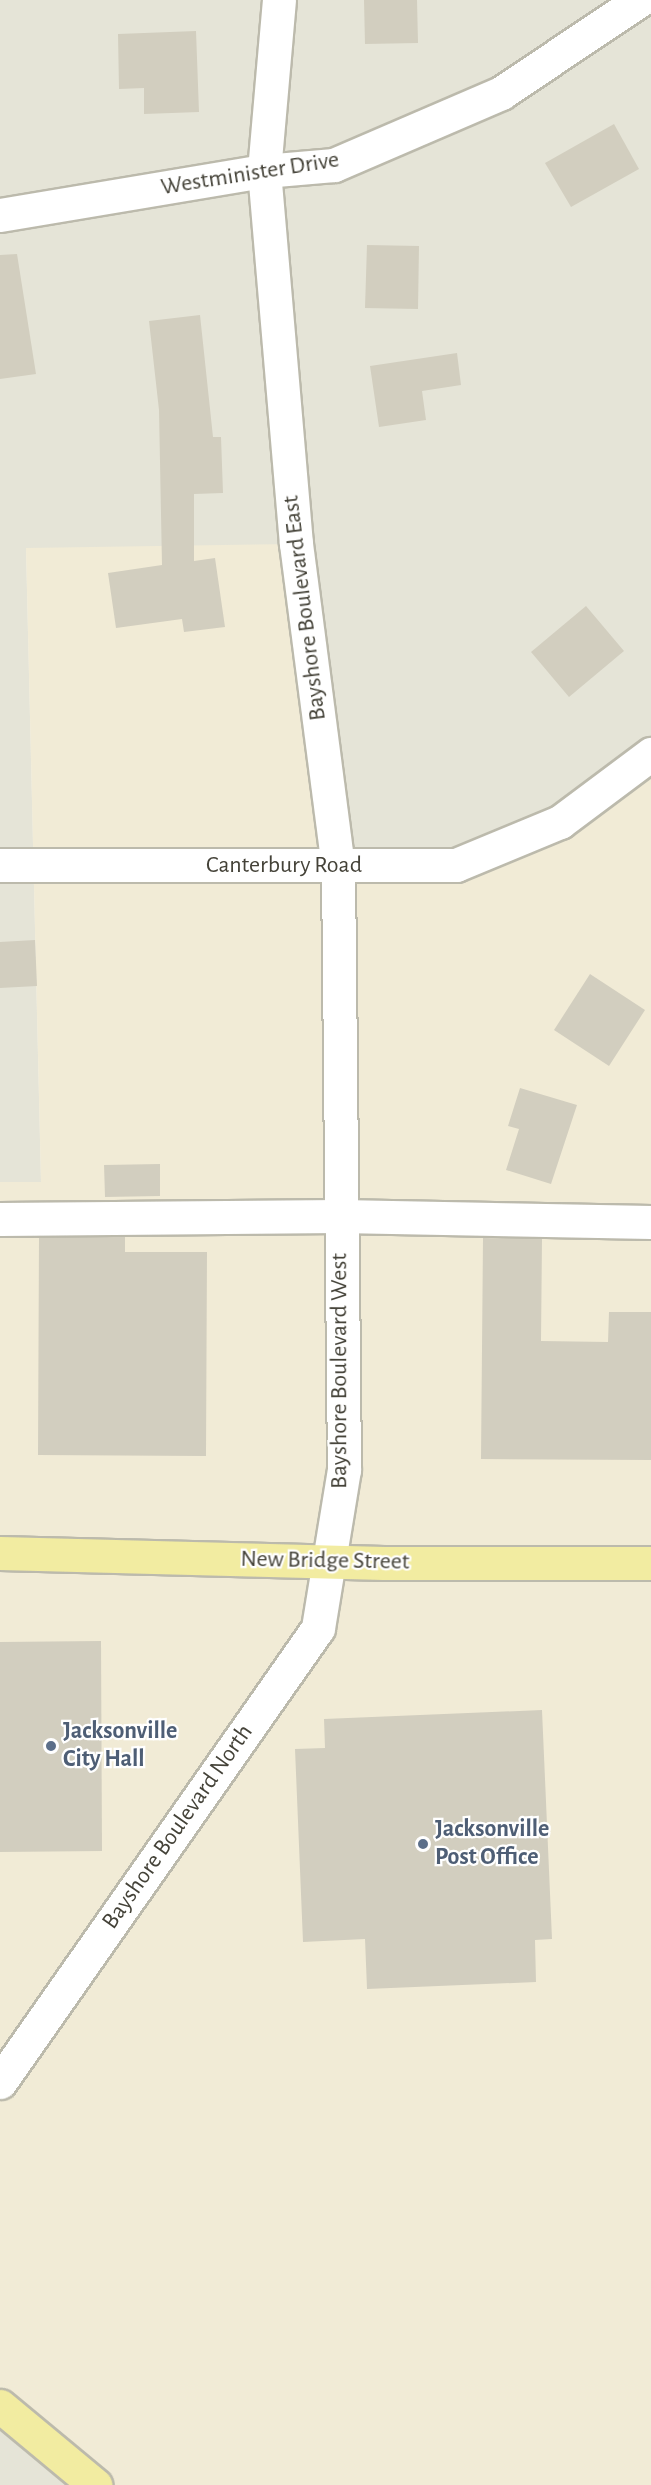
<!DOCTYPE html>
<html>
<head>
<meta charset="utf-8">
<style>
  body { margin:0 }
  #map { position:relative; width:651px; height:2485px; overflow:hidden; background:#f2f1e8; font-family:"Alegreya Sans",sans-serif }
  div>[style] { position:absolute }
  .residential>* { inset:0; background:#e5e4d7 }
  .commercial>* { inset:0; background:#f1ebd6 }
  .building>* { inset:0; background:#d2cebf }
  .roads { filter:drop-shadow(2px 0 #bcbaac) drop-shadow(-2px 0 #bcbaac) drop-shadow(0 2px #bcbaac) drop-shadow(0 -2px #bcbaac) }
  .minor>* { height:33px; margin:-16.5px; padding:0 16.5px; transform-origin:16.5px; border-radius:16.5px; background:#fff }
  .major>* { height:33px; margin:-16.5px; padding:0 16.5px; transform-origin:16.5px; border-radius:16.5px; background:#f2eca1 }
  .dots>* { width:16px; height:16px; translate:-50% -50%; box-sizing:border-box; border:3px solid #fff; border-radius:50% }
  span { translate:-50% -50%; white-space:nowrap; text-align:center; line-height:1.15; -webkit-text-stroke:4.5px #fff; paint-order:stroke }
  .street-label { font-size:24px; color:#444238 }
  .service-label { font-size:24px; color:#4e5e75; font-weight:700 }
  .left { translate:0 -50%; text-align:left }
</style>
</head>
<body>
<div id="map">
  <div class="residential">
    <div style="clip-path:polygon(0 0,651px 0,651px 754px,456px 865px,338px 867px,26px 548px,41px 1182px,0 1182px)"></div>
    <div style="clip-path:polygon(0 2406px,95px 2485px,0 2485px)"></div>
  </div>
  <div class="commercial">
    <div style="clip-path:polygon(296px 544px,338px 867px,456px 865px,651px 754px,651px 2485px,95px 2485px,0 2406px,0 1182px,41px 1182px,26px 548px)"></div>
  </div>
  <div class="building">
    <div style="clip-path:polygon(364px 0,417px 0,418px 43px,365px 44px)"></div>
    <div style="clip-path:polygon(196px 31px,199px 112px,144px 114px,144px 88px,119px 89px,118px 34px)"></div>
    <div style="clip-path:polygon(614px 124px,639px 169px,571px 207px,545px 163px)"></div>
    <div style="clip-path:polygon(367px 245px,419px 246px,418px 309px,365px 308px)"></div>
    <div style="clip-path:polygon(17px 254px,36px 374px,0 379px,0 255px)"></div>
    <div style="clip-path:polygon(200px 315px,213px 437px,221px 437px,223px 493px,194px 494px,194px 561px,215px 558px,225px 627px,184px 632px,182px 619px,116px 628px,108px 573px,162px 565px,159px 410px,149px 321px)"></div>
    <div style="clip-path:polygon(457px 353px,461px 385px,422px 391px,426px 420px,379px 427px,370px 366px)"></div>
    <div style="clip-path:polygon(586px 606px,624px 651px,569px 697px,531px 652px)"></div>
    <div style="clip-path:polygon(35px 940px,37px 986px,0 988px,0 942px)"></div>
    <div style="clip-path:polygon(590px 974px,645px 1010px,609px 1066px,554px 1030px)"></div>
    <div style="clip-path:polygon(520px 1088px,577px 1105px,551px 1184px,506px 1170px,519px 1129px,508px 1126px)"></div>
    <div style="clip-path:polygon(160px 1164px,160px 1196px,105px 1197px,104px 1165px)"></div>
    <div style="clip-path:polygon(39px 1237px,125px 1237px,125px 1252px,207px 1252px,206px 1456px,38px 1455px)"></div>
    <div style="clip-path:polygon(483px 1238px,542px 1239px,541px 1341px,608px 1342px,609px 1312px,651px 1312px,651px 1460px,481px 1459px)"></div>
    <div style="clip-path:polygon(101px 1641px,102px 1851px,0 1852px,0 1642px)"></div>
    <div style="clip-path:polygon(542px 1710px,552px 1939px,535px 1940px,536px 1982px,367px 1989px,365px 1939px,303px 1942px,295px 1749px,325px 1748px,324px 1719px)"></div>
  </div>
  <div class="roads">
    <div class="minor">
      <div style="left:0;top:215px;width:268px;rotate:-9.5deg"></div>
      <div style="left:264px;top:171px;width:70px;rotate:-4.9deg"></div>
      <div style="left:334px;top:165px;width:182px;rotate:-23.3deg"></div>
      <div style="left:501px;top:93px;width:167px;rotate:-33.8deg"></div>
      <div style="left:0;top:865px;width:456px"></div>
      <div style="left:456px;top:865px;width:113px;rotate:-22.5deg"></div>
      <div style="left:560px;top:822px;width:114px;rotate:-36.8deg"></div>
      <div style="left:0;top:1219px;width:340px;rotate:-0.5deg"></div>
      <div style="left:340px;top:1216px;width:311px;rotate:1.1deg"></div>
      <div style="left:0;top:2082px;width:554px;rotate:-54.99deg"></div>
      <div style="left:318px;top:1628px;width:160px;rotate:-80.7deg"></div>
      <div style="left:344px;top:1470px;width:603px;rotate:-90.57deg"></div>
      <div style="left:338px;top:867px;width:326px;rotate:-97.4deg"></div>
      <div style="left:296px;top:544px;width:374px;rotate:-94.9deg"></div>
      <div style="left:264px;top:171px;width:172px;rotate:-85deg"></div>
    </div>
    <div class="major">
      <div style="left:0;top:1553px;width:384px;rotate:1.5deg"></div>
      <div style="left:384px;top:1563px;width:267px"></div>
      <div style="left:0;top:2406px;width:124px;rotate:39.7deg"></div>
    </div>
  </div>
  <div class="dots">
    <div style="left:51px;top:1746px;background:#5c6f8a"></div>
    <div style="left:423px;top:1844px;background:#5c6f8a"></div>
  </div>
  <div class="street-label">
    <span style="left:250px;top:174px;rotate:-9deg">Westminister Drive</span>
    <span style="left:305px;top:608px;rotate:-97deg">Bayshore Boulevard East</span>
    <span style="left:284px;top:866px">Canterbury Road</span>
    <span style="left:340px;top:1371px;rotate:-90deg">Bayshore Boulevard West</span>
    <span style="left:325px;top:1561px;rotate:1deg">New Bridge Street</span>
    <span style="left:178px;top:1827px;rotate:-55deg">Bayshore Boulevard North</span>
  </div>
  <div class="service-label">
    <span class="left" style="left:63px;top:1746px">Jacksonville<br>City Hall</span>
    <span class="left" style="left:435px;top:1844px">Jacksonville<br>Post Office</span>
  </div>
</div>
</body>
</html>
